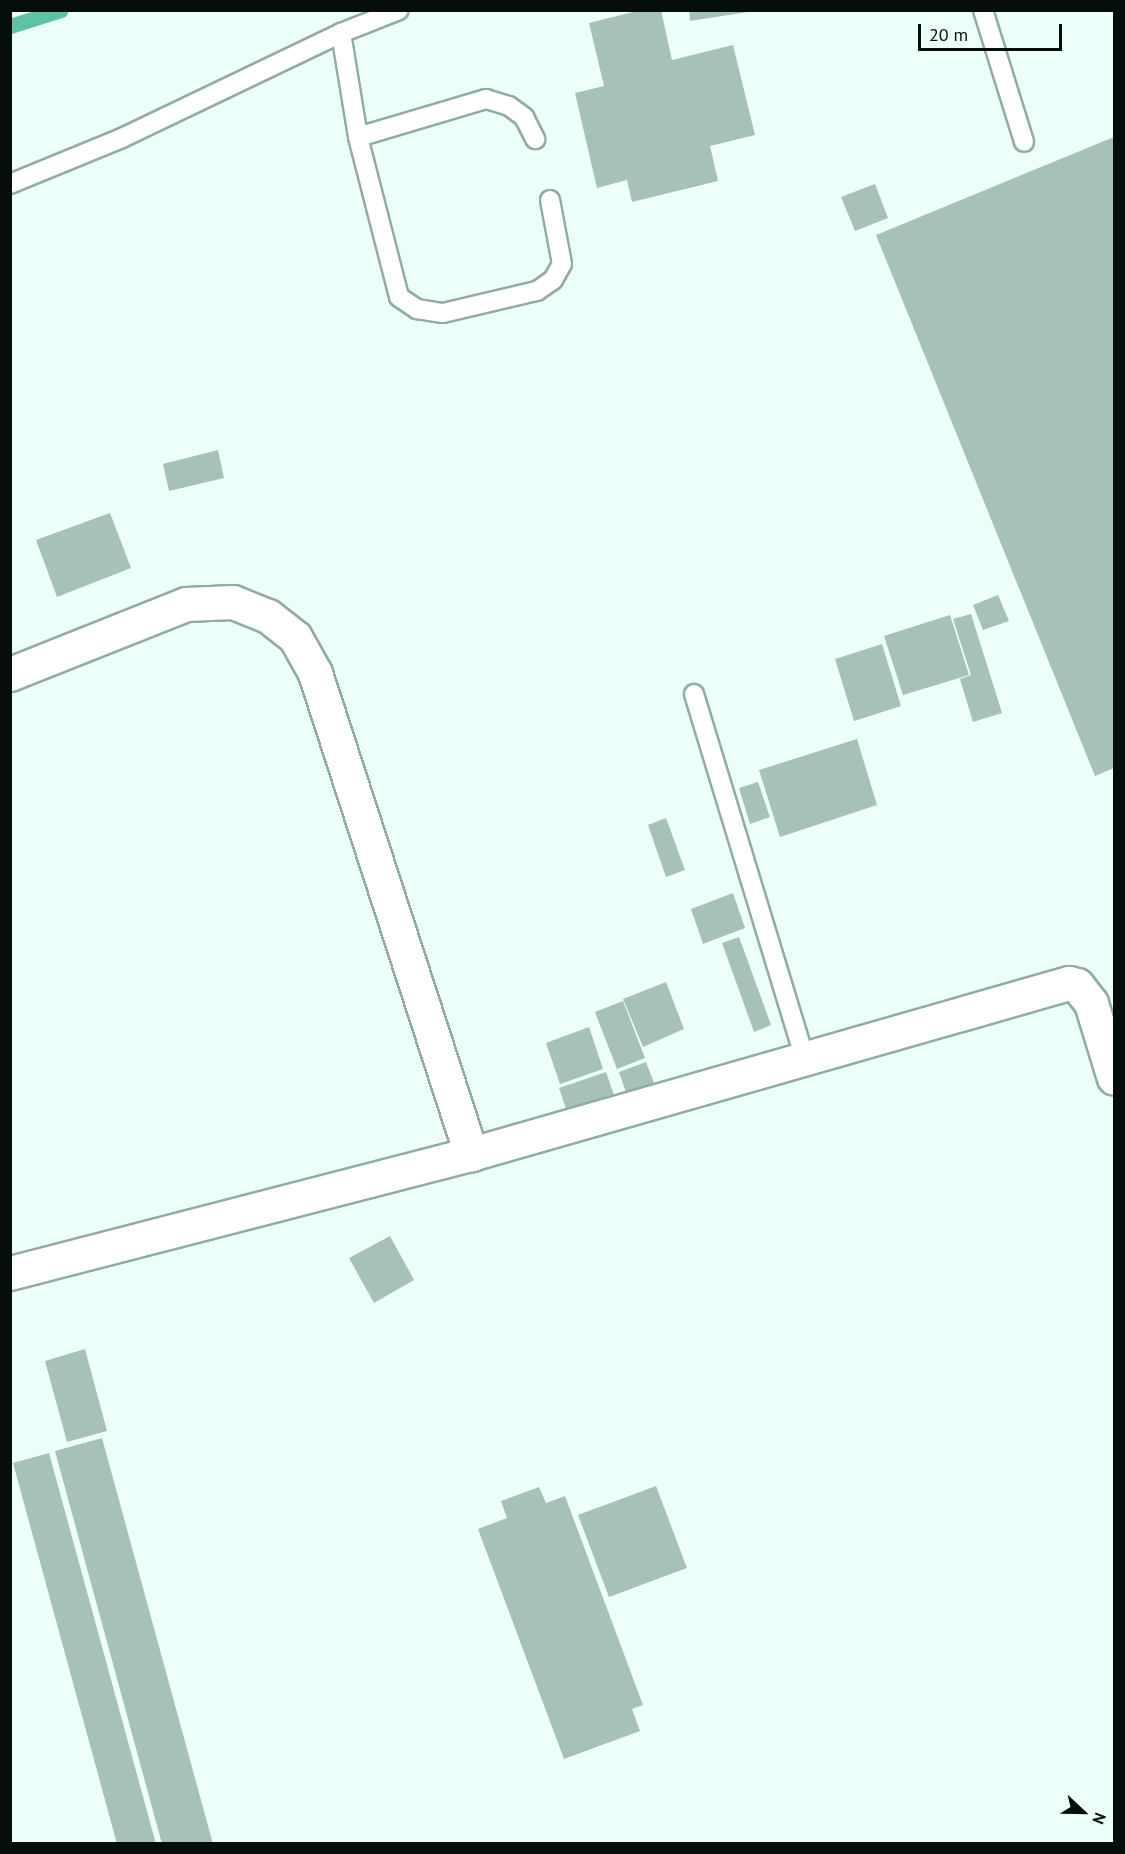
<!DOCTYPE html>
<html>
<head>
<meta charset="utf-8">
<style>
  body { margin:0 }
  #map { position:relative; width:1125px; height:1854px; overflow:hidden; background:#edfff9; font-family:"PT Sans",sans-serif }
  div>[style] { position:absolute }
  .stream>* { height:15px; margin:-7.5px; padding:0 7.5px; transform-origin:7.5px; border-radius:7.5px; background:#5dc2a6 }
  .building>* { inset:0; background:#a5c1b8 }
  .roads { filter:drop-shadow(2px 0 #90aca3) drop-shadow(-2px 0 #90aca3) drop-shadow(0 2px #90aca3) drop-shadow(0 -2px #90aca3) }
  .service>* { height:18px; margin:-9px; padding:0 9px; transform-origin:9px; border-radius:9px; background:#fff }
  .minor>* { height:33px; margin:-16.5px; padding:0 16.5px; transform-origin:16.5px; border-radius:16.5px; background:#fff }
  span { translate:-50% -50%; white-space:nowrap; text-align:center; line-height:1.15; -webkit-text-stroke:4.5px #edfff9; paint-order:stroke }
  .frame { position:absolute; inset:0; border:12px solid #050e0b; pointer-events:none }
  .north { position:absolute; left:1053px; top:1782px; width:60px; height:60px; -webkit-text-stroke:4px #edfff9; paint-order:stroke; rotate:112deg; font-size:16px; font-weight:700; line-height:24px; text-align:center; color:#050e0b }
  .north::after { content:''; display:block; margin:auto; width:21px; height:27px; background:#050e0b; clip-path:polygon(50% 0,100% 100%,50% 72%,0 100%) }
  .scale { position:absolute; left:918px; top:24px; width:144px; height:27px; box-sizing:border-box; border:3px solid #050e0b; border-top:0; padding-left:8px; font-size:18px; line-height:21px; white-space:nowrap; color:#050e0b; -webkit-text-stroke:4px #edfff9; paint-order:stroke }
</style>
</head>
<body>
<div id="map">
  <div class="stream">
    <div style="left:10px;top:26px;width:53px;rotate:-17.4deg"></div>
  </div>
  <div class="building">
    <div style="clip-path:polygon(641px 10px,661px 10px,672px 60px,733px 45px,755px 135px,710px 146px,718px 181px,632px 202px,627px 180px,597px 188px,575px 93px,604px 86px,589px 23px)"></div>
    <div style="clip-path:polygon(689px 10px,748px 10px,748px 12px,690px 21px)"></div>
    <div style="clip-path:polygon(1114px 137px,1114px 768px,1095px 776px,876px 235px)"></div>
    <div style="clip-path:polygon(875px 184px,888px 218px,855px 231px,841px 197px)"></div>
    <div style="clip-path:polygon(218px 450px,224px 478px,169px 491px,163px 464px)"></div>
    <div style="clip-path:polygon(110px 513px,131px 568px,57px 597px,36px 540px)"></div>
    <div style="clip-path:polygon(998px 595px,1009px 621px,983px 630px,973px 605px)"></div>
    <div style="clip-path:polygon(971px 614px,1002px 713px,973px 722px,960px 679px,971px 675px,953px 619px)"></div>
    <div style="clip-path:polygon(950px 615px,969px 675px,903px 695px,884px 636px)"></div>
    <div style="clip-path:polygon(882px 644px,901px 706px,854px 721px,835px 659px)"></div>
    <div style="clip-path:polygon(857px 739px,877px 805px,780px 837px,759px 770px)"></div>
    <div style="clip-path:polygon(758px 782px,770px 817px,750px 824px,739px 788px)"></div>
    <div style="clip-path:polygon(666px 818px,685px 870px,666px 877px,648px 825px)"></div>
    <div style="clip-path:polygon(733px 893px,745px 928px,703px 944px,691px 909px)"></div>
    <div style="clip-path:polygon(739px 937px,771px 1025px,754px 1032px,722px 943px)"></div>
    <div style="clip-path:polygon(666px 982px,684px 1029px,643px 1047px,623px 999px)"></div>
    <div style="clip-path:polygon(623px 1001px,645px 1058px,617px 1069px,595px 1012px)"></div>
    <div style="clip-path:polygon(589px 1027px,603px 1069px,560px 1084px,546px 1043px)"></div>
    <div style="clip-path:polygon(646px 1062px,657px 1091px,629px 1101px,619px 1072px)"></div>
    <div style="clip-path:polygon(606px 1072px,617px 1104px,570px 1121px,559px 1088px)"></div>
    <div style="clip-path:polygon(390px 1236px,414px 1280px,374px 1303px,349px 1258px)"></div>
    <div style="clip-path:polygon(85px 1349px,107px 1431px,67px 1442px,45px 1361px)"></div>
    <div style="clip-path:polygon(102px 1438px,213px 1844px,162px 1844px,55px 1451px)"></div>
    <div style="clip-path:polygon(49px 1453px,156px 1844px,117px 1844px,13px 1463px)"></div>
    <div style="clip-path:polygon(656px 1486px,687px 1568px,609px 1597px,578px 1515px)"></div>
    <div style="clip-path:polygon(539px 1487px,546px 1503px,565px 1496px,643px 1705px,632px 1709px,640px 1731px,564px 1759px,478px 1529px,507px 1518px,501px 1501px)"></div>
  </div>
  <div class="roads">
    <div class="service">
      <div style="left:983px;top:10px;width:138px;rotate:72.7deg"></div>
      <div style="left:341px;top:33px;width:105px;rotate:80.7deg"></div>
      <div style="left:358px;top:137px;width:165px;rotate:75.6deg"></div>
      <div style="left:399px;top:297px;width:22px;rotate:34deg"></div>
      <div style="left:417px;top:309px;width:26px;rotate:9deg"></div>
      <div style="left:443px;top:313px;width:97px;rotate:-13.2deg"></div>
      <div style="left:537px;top:291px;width:19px;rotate:-35deg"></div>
      <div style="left:553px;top:280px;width:18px;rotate:-61deg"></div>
      <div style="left:562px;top:264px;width:65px;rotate:-100.6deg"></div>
      <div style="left:358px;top:137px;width:134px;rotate:-16.5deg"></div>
      <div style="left:486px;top:99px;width:24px;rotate:17deg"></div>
      <div style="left:509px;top:106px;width:19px;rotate:36deg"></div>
      <div style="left:524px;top:117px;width:25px;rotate:63deg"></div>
      <div style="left:10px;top:184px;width:121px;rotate:-22.3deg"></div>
      <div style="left:122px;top:138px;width:243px;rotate:-25.6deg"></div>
      <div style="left:341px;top:33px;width:62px;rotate:-21.6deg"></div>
      <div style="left:694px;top:694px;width:382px;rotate:73.1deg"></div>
    </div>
    <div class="minor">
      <div style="left:10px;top:674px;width:189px;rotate:-21.7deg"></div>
      <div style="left:186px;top:604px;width:47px;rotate:-2.4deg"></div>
      <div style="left:233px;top:602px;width:38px;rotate:22deg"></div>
      <div style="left:268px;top:616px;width:34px;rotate:38deg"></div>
      <div style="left:295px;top:637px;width:41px;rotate:60.9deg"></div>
      <div style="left:315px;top:673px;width:506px;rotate:72.03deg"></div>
      <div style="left:10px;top:1273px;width:476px;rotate:-14.5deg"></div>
      <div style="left:471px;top:1154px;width:622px;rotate:-15.96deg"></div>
      <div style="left:1069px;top:983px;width:8px;rotate:14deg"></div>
      <div style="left:1077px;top:985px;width:23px;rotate:52deg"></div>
      <div style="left:1091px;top:1003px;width:78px;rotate:73deg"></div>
    </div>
  </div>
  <div class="frame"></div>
  <div class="north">N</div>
  <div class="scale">20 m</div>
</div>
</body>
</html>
